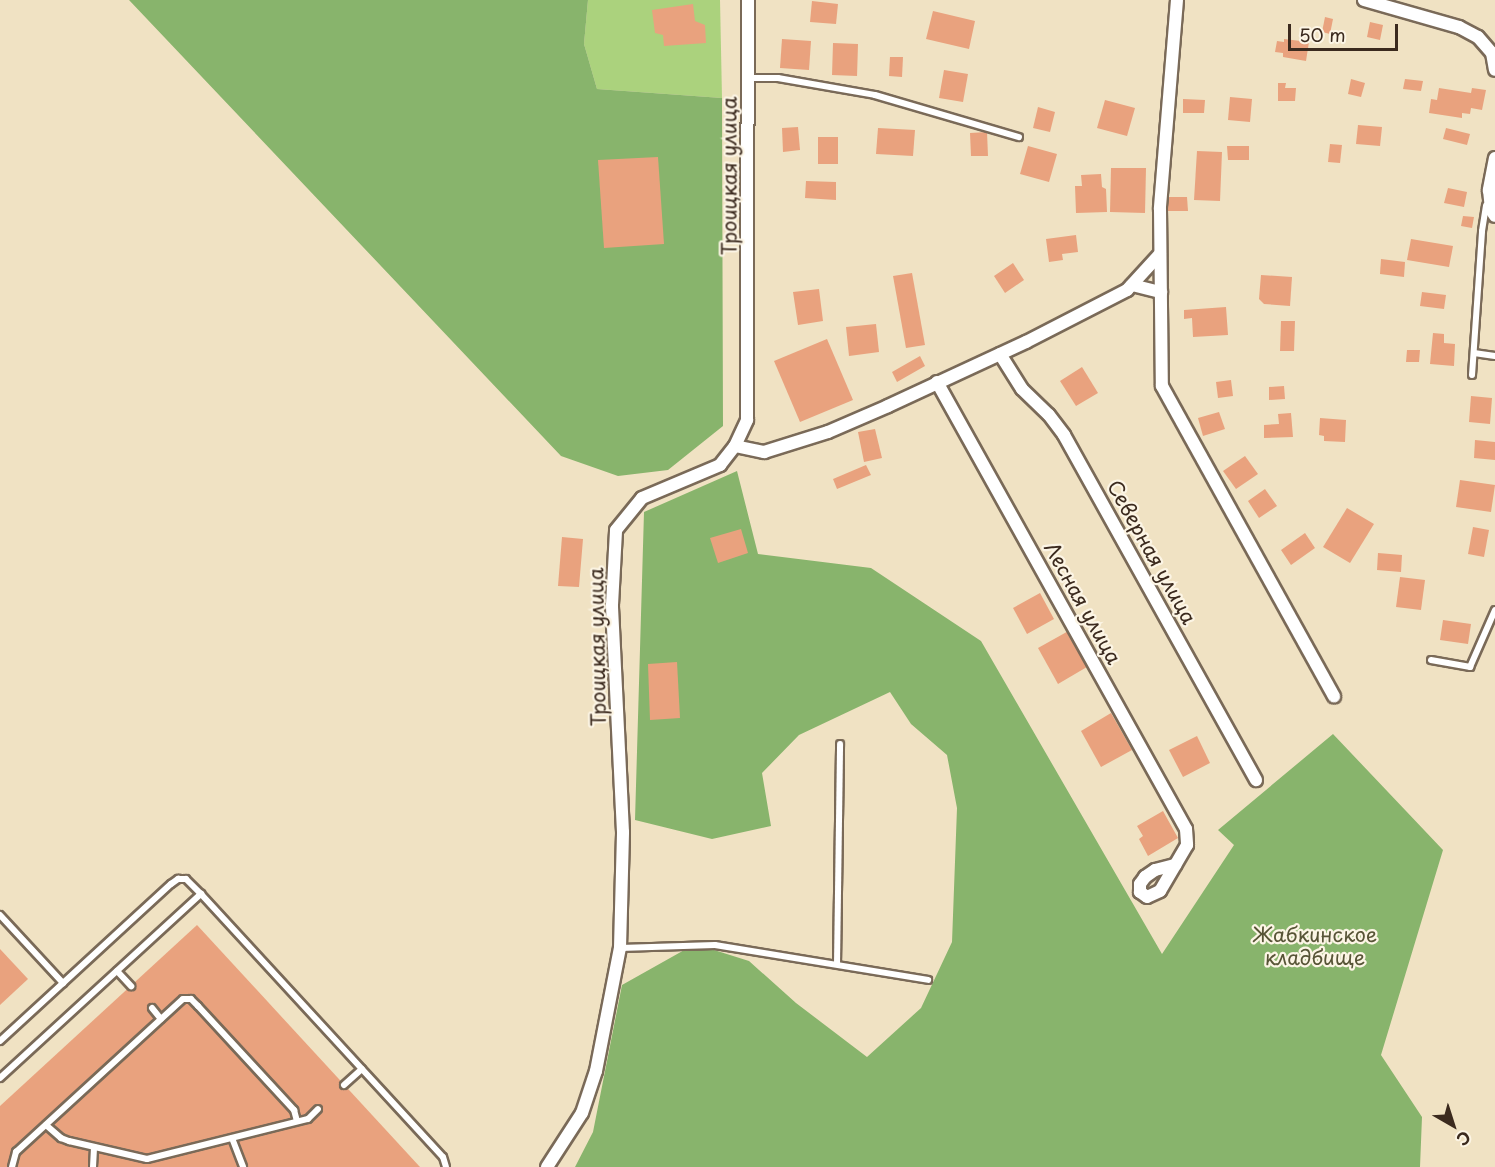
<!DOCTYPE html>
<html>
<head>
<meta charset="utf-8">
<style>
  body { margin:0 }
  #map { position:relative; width:1495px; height:1167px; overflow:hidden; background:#f0e2c3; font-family:"Playpen Sans",sans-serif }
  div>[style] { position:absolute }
  .green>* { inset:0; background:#abd27d }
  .forest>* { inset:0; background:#88b46c }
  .building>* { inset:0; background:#e9a27e }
  .roads { filter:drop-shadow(2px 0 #7a6a58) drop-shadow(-2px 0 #7a6a58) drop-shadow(0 2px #7a6a58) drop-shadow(0 -2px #7a6a58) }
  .service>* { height:6px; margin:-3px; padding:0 3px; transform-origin:3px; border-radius:3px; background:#fff }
  .minor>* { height:12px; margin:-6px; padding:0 6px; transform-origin:6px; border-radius:6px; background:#fff }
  span { translate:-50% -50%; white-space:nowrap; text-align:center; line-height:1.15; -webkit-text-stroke:4.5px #fcf5e5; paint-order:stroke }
  .street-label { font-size:20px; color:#3b2a1e }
  .park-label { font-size:20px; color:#575436 }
  .north { position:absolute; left:1423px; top:1095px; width:60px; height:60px; -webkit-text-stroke:4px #fcf5e5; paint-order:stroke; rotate:141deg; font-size:16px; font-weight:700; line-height:24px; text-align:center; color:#3b2a1e }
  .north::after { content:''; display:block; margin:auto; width:21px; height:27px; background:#3b2a1e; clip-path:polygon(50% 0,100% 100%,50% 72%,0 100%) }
  .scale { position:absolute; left:1288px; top:24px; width:110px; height:27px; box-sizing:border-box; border:3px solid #3b2a1e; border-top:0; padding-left:8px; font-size:18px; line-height:21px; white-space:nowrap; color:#3b2a1e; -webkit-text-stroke:4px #fcf5e5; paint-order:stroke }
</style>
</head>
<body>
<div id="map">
  <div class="green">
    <div style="clip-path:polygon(588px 0,720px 0,722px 98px,597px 89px,584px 44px)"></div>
  </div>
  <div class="forest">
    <div style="clip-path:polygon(129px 0,588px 0,584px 44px,597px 89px,722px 98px,723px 426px,668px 470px,618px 476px,561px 456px)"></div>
    <div style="clip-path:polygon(737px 471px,758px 554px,871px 568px,981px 641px,1162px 954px,1234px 845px,1218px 830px,1333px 734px,1443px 850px,1381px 1055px,1422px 1117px,1420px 1167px,575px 1167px,593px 1132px,622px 985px,695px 944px,749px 961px,796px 1003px,867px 1057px,921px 1008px,952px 942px,957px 808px,947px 755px,911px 724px,890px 692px,799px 735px,762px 773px,771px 826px,712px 839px,635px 820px,644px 512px)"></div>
  </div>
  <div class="building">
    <div style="clip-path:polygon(812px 1px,838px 4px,836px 24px,810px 22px)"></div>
    <div style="clip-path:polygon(693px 4px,695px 21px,705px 25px,706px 43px,664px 46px,663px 35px,655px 33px,652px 10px)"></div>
    <div style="clip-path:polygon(933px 11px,975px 21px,969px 49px,926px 39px)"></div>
    <div style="clip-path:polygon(1325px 17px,1333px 19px,1330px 34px,1322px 32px)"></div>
    <div style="clip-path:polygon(1370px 22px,1383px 25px,1380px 40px,1367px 37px)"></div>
    <div style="clip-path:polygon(782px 39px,811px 41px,809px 70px,780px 68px)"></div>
    <div style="clip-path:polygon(1284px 39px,1309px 42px,1306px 61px,1283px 57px,1283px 53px,1275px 52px,1277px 41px,1284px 42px)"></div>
    <div style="clip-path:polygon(833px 43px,858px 44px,857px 76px,832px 75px)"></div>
    <div style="clip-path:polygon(890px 57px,903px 57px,902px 77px,889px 76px)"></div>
    <div style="clip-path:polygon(944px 70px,968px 74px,963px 102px,939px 98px)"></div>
    <div style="clip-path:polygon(1351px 79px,1365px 83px,1361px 97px,1348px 94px)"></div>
    <div style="clip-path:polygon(1405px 79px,1423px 81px,1421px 91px,1403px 89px)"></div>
    <div style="clip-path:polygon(1278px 83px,1286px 83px,1285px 88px,1296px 88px,1295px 101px,1278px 101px)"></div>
    <div style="clip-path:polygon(1439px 88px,1471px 93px,1472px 88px,1486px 90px,1482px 110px,1471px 108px,1470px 114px,1462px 113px,1462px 118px,1429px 113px,1431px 99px,1437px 100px)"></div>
    <div style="clip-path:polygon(1230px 97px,1252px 99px,1250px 122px,1228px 120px)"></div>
    <div style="clip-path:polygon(1183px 99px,1205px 100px,1204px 113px,1183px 113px)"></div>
    <div style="clip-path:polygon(1105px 100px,1135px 108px,1127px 136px,1097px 128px)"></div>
    <div style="clip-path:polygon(1038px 107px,1055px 112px,1050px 132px,1033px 128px)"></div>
    <div style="clip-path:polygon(1358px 125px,1382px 127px,1380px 146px,1356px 144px)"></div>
    <div style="clip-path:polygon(798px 127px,800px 150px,783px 152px,782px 128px)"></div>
    <div style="clip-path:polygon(878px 128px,915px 130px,913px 156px,876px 154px)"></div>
    <div style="clip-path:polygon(1446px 128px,1470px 134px,1467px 145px,1443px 139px)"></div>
    <div style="clip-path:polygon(987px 132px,988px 156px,971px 156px,970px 133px)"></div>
    <div style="clip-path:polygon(818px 137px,838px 137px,838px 164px,818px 164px)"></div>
    <div style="clip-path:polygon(1330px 144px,1342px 145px,1340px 163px,1328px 162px)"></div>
    <div style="clip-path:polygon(1028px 146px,1057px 154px,1049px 182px,1020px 174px)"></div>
    <div style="clip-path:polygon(1227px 146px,1249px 146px,1249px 160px,1228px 160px)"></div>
    <div style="clip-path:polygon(1197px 151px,1222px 152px,1220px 201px,1194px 200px)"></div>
    <div style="clip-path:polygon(658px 157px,664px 244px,604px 248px,598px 160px)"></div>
    <div style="clip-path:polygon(1111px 168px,1146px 168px,1145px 213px,1110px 212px)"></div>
    <div style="clip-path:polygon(1101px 174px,1102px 187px,1106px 189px,1107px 212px,1076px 213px,1075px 186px,1082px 186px,1081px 175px)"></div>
    <div style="clip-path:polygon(806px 181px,836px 182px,836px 200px,805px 198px)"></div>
    <div style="clip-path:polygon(1448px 188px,1467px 192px,1464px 207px,1444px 203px)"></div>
    <div style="clip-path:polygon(1166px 197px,1187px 197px,1188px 211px,1166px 211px)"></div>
    <div style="clip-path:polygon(1463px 216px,1474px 217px,1472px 228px,1461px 226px)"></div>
    <div style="clip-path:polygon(1076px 235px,1078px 252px,1062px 254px,1063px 260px,1049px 262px,1046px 239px)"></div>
    <div style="clip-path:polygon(1411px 239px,1453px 246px,1449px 267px,1407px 260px)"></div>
    <div style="clip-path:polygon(1381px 259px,1405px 262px,1404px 277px,1380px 274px)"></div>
    <div style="clip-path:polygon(1013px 263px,1024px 280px,1005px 293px,994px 276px)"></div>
    <div style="clip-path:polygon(912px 273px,925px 345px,906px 348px,893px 276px)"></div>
    <div style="clip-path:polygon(1261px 275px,1292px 277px,1290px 306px,1264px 304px,1259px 299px)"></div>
    <div style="clip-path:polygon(819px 289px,823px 321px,798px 325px,793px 292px)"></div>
    <div style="clip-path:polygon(1422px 292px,1446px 295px,1444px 309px,1420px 306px)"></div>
    <div style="clip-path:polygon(1226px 307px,1228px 335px,1193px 337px,1192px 318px,1184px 319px,1184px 310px)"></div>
    <div style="clip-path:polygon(1281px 321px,1295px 321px,1294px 351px,1280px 351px)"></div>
    <div style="clip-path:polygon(876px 324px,879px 352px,849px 356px,846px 327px)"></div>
    <div style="clip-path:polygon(1433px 333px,1444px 334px,1444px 343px,1455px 344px,1454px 366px,1430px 364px)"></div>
    <div style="clip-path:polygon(827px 339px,853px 400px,800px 422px,774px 361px)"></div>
    <div style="clip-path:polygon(1407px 350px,1420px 350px,1419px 362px,1406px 362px)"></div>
    <div style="clip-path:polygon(920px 356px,925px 366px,897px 382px,892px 372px)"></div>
    <div style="clip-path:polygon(1082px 367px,1098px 393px,1076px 406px,1060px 381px)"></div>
    <div style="clip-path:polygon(1231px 380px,1233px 396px,1218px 398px,1216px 382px)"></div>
    <div style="clip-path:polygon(1284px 386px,1285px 399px,1269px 400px,1269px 387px)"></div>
    <div style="clip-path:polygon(1471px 396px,1492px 398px,1490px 424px,1469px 422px)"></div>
    <div style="clip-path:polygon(1219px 412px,1225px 429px,1203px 436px,1198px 418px)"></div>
    <div style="clip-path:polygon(1291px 413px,1293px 437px,1264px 438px,1264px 425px,1279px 424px,1278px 414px)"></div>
    <div style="clip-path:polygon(1320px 418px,1346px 420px,1345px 442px,1324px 441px,1324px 436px,1319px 435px)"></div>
    <div style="clip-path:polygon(875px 429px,882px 458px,864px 462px,858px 432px)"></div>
    <div style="clip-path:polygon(1475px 440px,1495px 442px,1495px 460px,1474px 458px)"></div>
    <div style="clip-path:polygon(1245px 456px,1258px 474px,1236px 489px,1223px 471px)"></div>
    <div style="clip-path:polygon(866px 465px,871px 475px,837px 489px,833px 479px)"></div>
    <div style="clip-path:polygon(1460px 480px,1495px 485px,1491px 512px,1456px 507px)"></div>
    <div style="clip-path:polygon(1265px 489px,1277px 506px,1259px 518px,1248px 501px)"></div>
    <div style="clip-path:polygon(1347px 508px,1374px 524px,1350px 563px,1323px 547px)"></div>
    <div style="clip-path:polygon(1473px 527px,1489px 530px,1484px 557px,1468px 554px)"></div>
    <div style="clip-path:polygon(741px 529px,748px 553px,718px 563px,710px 538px)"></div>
    <div style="clip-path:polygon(1305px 533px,1315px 548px,1291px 565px,1281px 550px)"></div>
    <div style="clip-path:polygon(562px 537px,583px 539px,579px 587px,558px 586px)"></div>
    <div style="clip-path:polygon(1378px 553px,1402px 555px,1401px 572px,1377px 570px)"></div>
    <div style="clip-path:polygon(1400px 577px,1425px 580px,1421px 610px,1396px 607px)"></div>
    <div style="clip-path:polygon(1040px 593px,1054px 619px,1027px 634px,1013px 608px)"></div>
    <div style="clip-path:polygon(1443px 620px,1471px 624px,1468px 644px,1440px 640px)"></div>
    <div style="clip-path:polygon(1072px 629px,1092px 664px,1058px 684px,1038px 648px)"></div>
    <div style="clip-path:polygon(677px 662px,680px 718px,650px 720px,648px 664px)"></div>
    <div style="clip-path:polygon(1111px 713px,1132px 750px,1101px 767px,1081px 731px)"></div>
    <div style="clip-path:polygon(1197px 736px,1210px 763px,1183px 777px,1169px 750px)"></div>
    <div style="clip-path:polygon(1163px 811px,1178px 838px,1148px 856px,1139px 839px,1143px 836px,1137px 826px)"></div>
    <div style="clip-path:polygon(197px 925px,420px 1167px,0 1167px,0 1106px)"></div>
    <div style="clip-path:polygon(0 949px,28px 979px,0 1005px)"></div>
  </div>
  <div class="roads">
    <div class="service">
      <div style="left:748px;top:78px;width:30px"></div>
      <div style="left:778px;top:78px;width:98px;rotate:9.9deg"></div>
      <div style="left:875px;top:95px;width:150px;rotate:16.3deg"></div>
      <div style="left:1474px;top:353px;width:21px;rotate:8deg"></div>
      <div style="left:1472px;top:375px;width:144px;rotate:-86deg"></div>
      <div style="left:1482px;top:231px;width:26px;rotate:-81deg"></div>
      <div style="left:1431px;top:660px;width:40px;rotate:10deg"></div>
      <div style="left:1470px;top:667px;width:62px;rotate:-66.3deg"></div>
      <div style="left:0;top:915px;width:93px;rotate:47.2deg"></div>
      <div style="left:620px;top:948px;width:95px;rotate:-1.8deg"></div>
      <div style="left:715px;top:945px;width:216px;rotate:9.3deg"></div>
      <div style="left:837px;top:964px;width:220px;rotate:-89.2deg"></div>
      <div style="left:117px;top:971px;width:21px;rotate:47deg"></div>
      <div style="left:152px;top:1008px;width:14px;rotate:51deg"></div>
      <div style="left:0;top:1041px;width:232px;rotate:-42.6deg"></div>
      <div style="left:171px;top:884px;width:9px;rotate:-36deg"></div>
      <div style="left:178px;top:879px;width:8px"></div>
      <div style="left:186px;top:879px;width:21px;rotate:45deg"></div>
      <div style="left:0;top:1078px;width:273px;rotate:-42.5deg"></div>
      <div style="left:201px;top:894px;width:357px;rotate:47.4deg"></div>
      <div style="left:443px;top:1157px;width:10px;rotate:73deg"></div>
      <div style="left:344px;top:1085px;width:24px;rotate:-42deg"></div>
      <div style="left:46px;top:1125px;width:20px;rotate:41deg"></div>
      <div style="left:61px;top:1138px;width:9px;rotate:21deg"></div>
      <div style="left:69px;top:1141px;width:80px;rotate:13deg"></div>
      <div style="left:147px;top:1159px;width:166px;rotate:-14deg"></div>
      <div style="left:308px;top:1119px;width:14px;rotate:-45deg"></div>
      <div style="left:232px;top:1138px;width:31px;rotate:69deg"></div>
      <div style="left:12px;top:1167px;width:16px;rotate:-75deg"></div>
      <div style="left:16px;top:1152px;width:226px;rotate:-42.5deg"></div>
      <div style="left:183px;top:999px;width:8px"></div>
      <div style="left:191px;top:999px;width:10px;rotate:45deg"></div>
      <div style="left:198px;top:1006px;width:142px;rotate:47.3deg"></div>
      <div style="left:294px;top:1110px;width:11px;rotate:75deg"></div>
      <div style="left:93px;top:1167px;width:20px;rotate:-87deg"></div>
    </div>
    <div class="minor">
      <div style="left:1177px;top:0;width:210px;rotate:94.7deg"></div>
      <div style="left:1160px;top:209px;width:177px;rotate:89.4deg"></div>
      <div style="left:1162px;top:386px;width:355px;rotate:61deg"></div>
      <div style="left:1364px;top:0;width:99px;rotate:15.9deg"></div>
      <div style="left:1459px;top:27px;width:21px;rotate:28deg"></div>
      <div style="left:1478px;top:37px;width:21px;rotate:49deg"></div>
      <div style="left:1492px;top:53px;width:17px;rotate:80deg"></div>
      <div style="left:1495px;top:158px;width:33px;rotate:101deg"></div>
      <div style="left:1489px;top:190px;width:20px;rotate:84deg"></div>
      <div style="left:1491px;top:210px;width:7px;rotate:56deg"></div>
      <div style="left:1132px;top:285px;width:30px;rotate:14deg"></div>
      <div style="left:1000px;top:354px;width:41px;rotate:57.8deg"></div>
      <div style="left:1022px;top:389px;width:37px;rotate:44deg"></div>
      <div style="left:1049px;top:415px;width:25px;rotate:53deg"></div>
      <div style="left:1064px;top:435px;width:395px;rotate:60.9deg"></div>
      <div style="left:937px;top:382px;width:512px;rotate:60.88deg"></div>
      <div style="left:1186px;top:829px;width:16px;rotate:86deg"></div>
      <div style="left:1187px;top:845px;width:53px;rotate:120.4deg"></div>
      <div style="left:1160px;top:891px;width:14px;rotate:155deg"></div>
      <div style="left:1147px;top:897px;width:9px;rotate:-144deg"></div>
      <div style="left:1140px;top:892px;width:8px;rotate:-90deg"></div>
      <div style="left:1140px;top:884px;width:9px;rotate:-54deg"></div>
      <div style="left:1145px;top:877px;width:12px;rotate:-35deg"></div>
      <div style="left:1155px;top:870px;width:21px;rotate:-14deg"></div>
      <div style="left:735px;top:446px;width:30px;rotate:12deg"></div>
      <div style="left:764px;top:452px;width:67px;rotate:-17.4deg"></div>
      <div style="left:828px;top:432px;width:65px;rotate:-23.4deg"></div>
      <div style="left:888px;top:406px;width:152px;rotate:-24.9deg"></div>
      <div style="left:1026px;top:342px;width:114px;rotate:-27.2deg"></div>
      <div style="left:1127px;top:290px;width:49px;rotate:-47.5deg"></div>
      <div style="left:547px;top:1167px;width:64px;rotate:-57.1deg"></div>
      <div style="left:582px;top:1113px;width:44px;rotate:-71.6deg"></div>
      <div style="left:596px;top:1071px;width:125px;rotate:-79deg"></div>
      <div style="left:620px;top:948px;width:116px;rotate:-88.5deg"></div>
      <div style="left:623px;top:832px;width:227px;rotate:-92.8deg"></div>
      <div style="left:612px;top:605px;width:75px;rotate:-86.9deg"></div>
      <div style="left:616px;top:530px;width:41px;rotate:-50.9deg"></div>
      <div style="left:642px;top:498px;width:85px;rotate:-22.9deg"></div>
      <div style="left:720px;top:465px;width:24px;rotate:-52deg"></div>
      <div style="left:735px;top:446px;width:29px;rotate:-65deg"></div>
      <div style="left:747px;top:420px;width:420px;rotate:-89.9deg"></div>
    </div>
  </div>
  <div class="street-label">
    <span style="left:729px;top:176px;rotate:-90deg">Троицкая улица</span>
    <span style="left:1152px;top:552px;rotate:61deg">Северная улица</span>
    <span style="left:1083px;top:603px;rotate:61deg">Лесная улица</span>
    <span style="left:597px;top:647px;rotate:-91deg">Троицкая улица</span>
  </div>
  <div class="park-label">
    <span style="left:1315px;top:946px">Жабкинское<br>кладбище</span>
  </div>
  <div class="north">С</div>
  <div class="scale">50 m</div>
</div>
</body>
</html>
